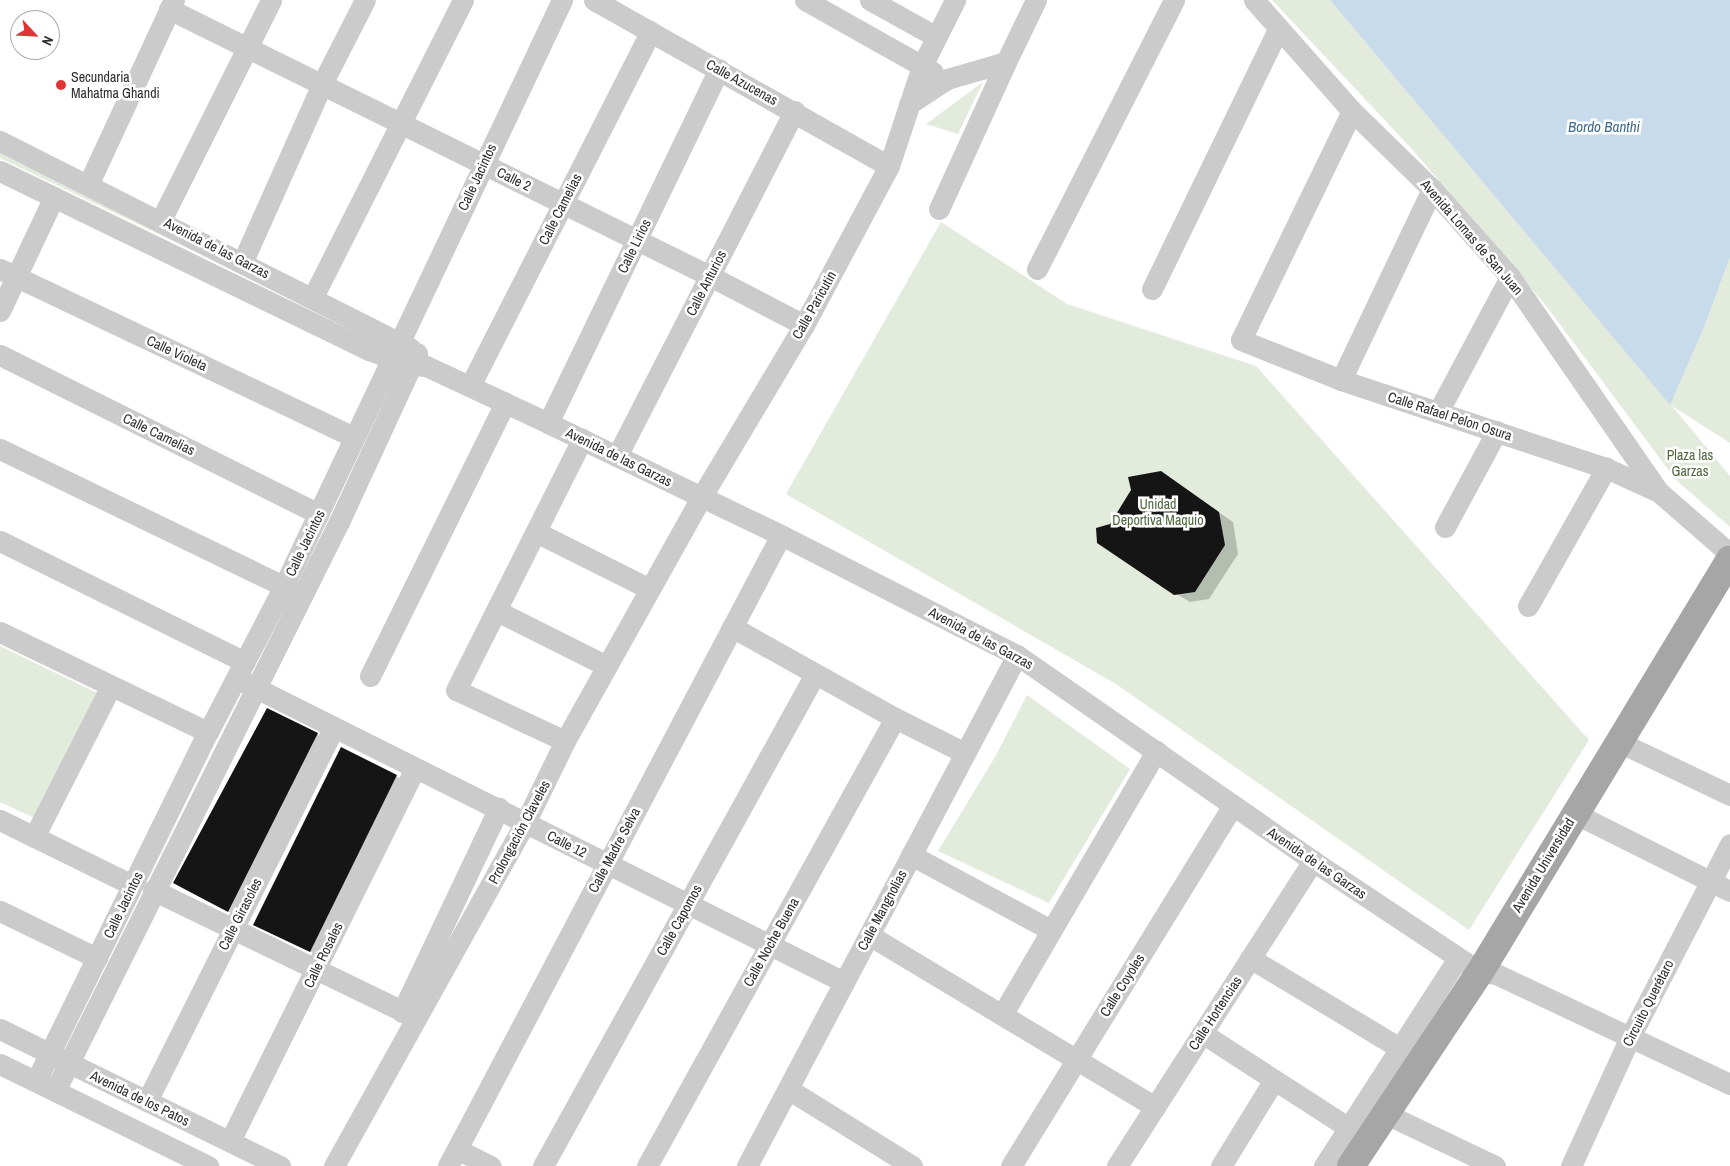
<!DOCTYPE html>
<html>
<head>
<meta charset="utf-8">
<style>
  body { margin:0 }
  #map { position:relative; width:1730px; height:1166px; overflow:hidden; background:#fff; font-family:"Archivo Narrow",sans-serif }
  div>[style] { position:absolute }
  .green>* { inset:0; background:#e3ebdc }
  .water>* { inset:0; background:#c8dbea }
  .shadow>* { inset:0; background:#0003 }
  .building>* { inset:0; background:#151515 }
  .minor>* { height:21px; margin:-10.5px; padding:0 10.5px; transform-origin:10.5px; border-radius:10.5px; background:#cbcbcb }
  .major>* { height:28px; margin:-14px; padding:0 14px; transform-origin:14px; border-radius:14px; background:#a6a6a6 }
  .dots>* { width:14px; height:14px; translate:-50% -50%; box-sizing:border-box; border:2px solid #fff; border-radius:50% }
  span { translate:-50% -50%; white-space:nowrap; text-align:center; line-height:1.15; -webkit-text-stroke:5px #fff; paint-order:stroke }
  .poi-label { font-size:14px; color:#2e2e2e }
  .left { translate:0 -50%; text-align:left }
  .street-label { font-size:14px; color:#2e2e2e }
  .park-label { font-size:14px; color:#4e683c }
  .water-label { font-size:15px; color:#3e6a8e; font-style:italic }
  .north { position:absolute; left:10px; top:10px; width:50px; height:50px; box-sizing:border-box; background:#fff; border:1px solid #ababab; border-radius:50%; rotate:115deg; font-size:14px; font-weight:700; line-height:20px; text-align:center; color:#2e2e2e }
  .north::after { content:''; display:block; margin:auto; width:18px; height:22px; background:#e13436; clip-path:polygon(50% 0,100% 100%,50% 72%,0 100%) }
</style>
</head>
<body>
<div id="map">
  <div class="green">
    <div style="clip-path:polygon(1272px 0,1330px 0,1670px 404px,1705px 325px,1730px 257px,1730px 443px,1672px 406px,1730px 476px,1730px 527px,1676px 480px,1547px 307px,1411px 148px)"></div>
    <div style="clip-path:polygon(983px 82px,958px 134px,926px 124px)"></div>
    <div style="clip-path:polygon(0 147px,340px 321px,0 158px)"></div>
    <div style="clip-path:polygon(941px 222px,1067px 304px,1256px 366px,1589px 740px,1469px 930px,1116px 684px,786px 494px)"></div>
    <div style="clip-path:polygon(0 646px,97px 693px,34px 818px,0 802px)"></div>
    <div style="clip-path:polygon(1027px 695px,1130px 769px,1049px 903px,938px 851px,995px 757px)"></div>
  </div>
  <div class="water">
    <div style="clip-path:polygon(1330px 0,1730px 0,1730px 257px,1705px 325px,1670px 405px)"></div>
  </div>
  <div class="shadow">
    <div style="clip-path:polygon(1160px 472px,1233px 522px,1238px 554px,1209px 599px,1190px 602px,1175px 593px,1111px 526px)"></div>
    <div style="clip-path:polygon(317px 734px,324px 738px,235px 915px,181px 887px)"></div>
    <div style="clip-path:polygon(396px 776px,403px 780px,317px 955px,261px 928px)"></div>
  </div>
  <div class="building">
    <div style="clip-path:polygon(1161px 471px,1219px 512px,1225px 545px,1195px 592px,1174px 595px,1097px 543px,1096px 528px,1110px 524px,1131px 490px,1128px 477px)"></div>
    <div style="clip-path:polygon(267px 708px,318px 733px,228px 912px,173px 883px)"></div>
    <div style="clip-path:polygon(341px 747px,397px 775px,310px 952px,253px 925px)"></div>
  </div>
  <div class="minor">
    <div style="left:594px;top:0;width:338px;rotate:29.4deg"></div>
    <div style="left:805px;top:0;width:147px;rotate:29.4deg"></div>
    <div style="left:870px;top:0;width:74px;rotate:29deg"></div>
    <div style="left:1254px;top:0;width:148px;rotate:48.6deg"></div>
    <div style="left:1352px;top:111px;width:112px;rotate:44.3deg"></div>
    <div style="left:1432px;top:189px;width:118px;rotate:48.4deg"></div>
    <div style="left:1510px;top:277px;width:262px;rotate:55.3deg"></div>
    <div style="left:1659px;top:492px;width:94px;rotate:41.1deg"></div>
    <div style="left:169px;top:9px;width:603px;rotate:26.27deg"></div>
    <div style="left:710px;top:276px;width:106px;rotate:27.5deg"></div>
    <div style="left:909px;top:104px;width:45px;rotate:-33.3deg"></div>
    <div style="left:947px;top:79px;width:61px;rotate:-16.1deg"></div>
    <div style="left:1006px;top:62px;width:69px;rotate:-64.2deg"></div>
    <div style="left:1352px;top:111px;width:254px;rotate:115.9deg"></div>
    <div style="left:1241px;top:340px;width:108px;rotate:21.8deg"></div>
    <div style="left:1341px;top:380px;width:279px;rotate:18.4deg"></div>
    <div style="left:1606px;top:468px;width:58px;rotate:24.4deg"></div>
    <div style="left:0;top:141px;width:459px;rotate:26.8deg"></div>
    <div style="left:0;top:171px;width:410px;rotate:25.9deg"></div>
    <div style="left:369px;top:350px;width:45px;rotate:19.7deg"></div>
    <div style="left:411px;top:365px;width:15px;rotate:4deg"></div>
    <div style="left:426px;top:366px;width:135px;rotate:25deg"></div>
    <div style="left:548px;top:423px;width:259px;rotate:25.7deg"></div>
    <div style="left:781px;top:535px;width:265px;rotate:27deg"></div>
    <div style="left:1017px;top:655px;width:361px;rotate:34.8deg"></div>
    <div style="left:1313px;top:861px;width:201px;rotate:33.6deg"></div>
    <div style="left:1480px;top:972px;width:16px;rotate:7deg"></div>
    <div style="left:1496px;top:974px;width:259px;rotate:25.2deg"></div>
    <div style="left:88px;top:185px;width:204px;rotate:-65.1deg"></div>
    <div style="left:939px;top:209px;width:162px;rotate:-65.5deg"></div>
    <div style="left:161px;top:220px;width:246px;rotate:-63.4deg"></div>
    <div style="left:243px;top:261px;width:194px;rotate:-65.9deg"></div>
    <div style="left:322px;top:84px;width:94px;rotate:-62.9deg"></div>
    <div style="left:0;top:269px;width:392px;rotate:25.4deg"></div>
    <div style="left:1037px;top:269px;width:302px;rotate:-63deg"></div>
    <div style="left:1152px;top:289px;width:290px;rotate:-64.1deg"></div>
    <div style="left:313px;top:297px;width:333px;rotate:-63.2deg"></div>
    <div style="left:0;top:311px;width:126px;rotate:-64.7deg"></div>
    <div style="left:0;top:355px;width:356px;rotate:26.5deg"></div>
    <div style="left:1341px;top:380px;width:212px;rotate:-64.5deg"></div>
    <div style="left:470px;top:386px;width:398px;rotate:-63deg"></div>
    <div style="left:1438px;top:412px;width:153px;rotate:-61.9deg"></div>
    <div style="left:548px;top:423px;width:393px;rotate:-64.2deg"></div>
    <div style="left:0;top:449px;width:315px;rotate:25.8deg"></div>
    <div style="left:617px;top:456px;width:388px;rotate:-62.8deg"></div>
    <div style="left:1445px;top:527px;width:109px;rotate:-61.6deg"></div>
    <div style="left:536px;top:532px;width:127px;rotate:26.6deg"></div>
    <div style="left:0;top:541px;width:273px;rotate:26.3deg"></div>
    <div style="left:1528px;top:606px;width:159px;rotate:-60.5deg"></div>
    <div style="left:497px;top:611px;width:123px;rotate:26.6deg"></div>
    <div style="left:732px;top:627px;width:187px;rotate:29.2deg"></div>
    <div style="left:895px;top:718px;width:78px;rotate:26.6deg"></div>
    <div style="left:0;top:632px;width:231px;rotate:25.7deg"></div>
    <div style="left:370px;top:676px;width:305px;rotate:-63.7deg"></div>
    <div style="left:244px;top:682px;width:671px;rotate:26.57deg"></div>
    <div style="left:565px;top:741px;width:120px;rotate:-154.9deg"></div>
    <div style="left:456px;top:690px;width:281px;rotate:-63.3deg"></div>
    <div style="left:1619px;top:742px;width:123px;rotate:25.5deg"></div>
    <div style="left:1574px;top:813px;width:174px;rotate:26.6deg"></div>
    <div style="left:0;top:820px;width:147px;rotate:26.2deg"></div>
    <div style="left:34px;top:837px;width:169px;rotate:-63deg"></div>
    <div style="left:911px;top:855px;width:159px;rotate:28.2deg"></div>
    <div style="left:153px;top:890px;width:293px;rotate:25.9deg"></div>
    <div style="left:0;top:911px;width:108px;rotate:25.9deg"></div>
    <div style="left:869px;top:935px;width:334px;rotate:31deg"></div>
    <div style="left:1250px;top:958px;width:175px;rotate:31deg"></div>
    <div style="left:402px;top:1012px;width:226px;rotate:-64.6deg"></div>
    <div style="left:1002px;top:1015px;width:306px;rotate:-59.7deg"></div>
    <div style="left:0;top:1029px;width:312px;rotate:26.1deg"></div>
    <div style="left:1202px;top:1033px;width:175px;rotate:32.9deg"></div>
    <div style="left:0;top:1064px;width:232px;rotate:26.1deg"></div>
    <div style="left:36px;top:1081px;width:389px;rotate:-63.8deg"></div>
    <div style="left:208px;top:732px;width:165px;rotate:-62.5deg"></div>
    <div style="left:284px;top:586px;width:649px;rotate:-64.62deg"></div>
    <div style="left:788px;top:1089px;width:146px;rotate:31.8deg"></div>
    <div style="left:55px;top:1091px;width:636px;rotate:-63.48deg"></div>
    <div style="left:339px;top:522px;width:186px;rotate:-65.2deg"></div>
    <div style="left:147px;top:1101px;width:417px;rotate:-63.4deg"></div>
    <div style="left:1384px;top:1113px;width:123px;rotate:25.5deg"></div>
    <div style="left:230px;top:1141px;width:416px;rotate:-63.6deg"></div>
    <div style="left:457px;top:1149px;width:38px;rotate:27deg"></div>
    <div style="left:334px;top:1166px;width:393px;rotate:-60.9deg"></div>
    <div style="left:525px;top:823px;width:91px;rotate:-64deg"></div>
    <div style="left:565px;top:741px;width:281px;rotate:-60.8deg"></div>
    <div style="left:702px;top:496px;width:199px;rotate:-59.2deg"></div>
    <div style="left:804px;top:325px;width:180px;rotate:-61.9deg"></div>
    <div style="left:889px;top:166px;width:105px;rotate:-71.7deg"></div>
    <div style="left:922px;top:66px;width:74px;rotate:-63.4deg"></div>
    <div style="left:448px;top:1166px;width:713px;rotate:-62.18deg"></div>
    <div style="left:543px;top:1166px;width:562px;rotate:-61.06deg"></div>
    <div style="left:647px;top:1166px;width:512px;rotate:-61.03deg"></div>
    <div style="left:747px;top:1166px;width:578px;rotate:-62.15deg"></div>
    <div style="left:1011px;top:1166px;width:424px;rotate:-58.4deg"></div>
    <div style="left:1117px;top:1166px;width:363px;rotate:-57.3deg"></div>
    <div style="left:1221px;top:1166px;width:101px;rotate:-58.4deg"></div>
    <div style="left:1324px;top:1166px;width:247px;rotate:-57.2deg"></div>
    <div style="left:1571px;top:1166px;width:142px;rotate:-65.4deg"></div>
    <div style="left:1630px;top:1037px;width:217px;rotate:-62.6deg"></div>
  </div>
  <div class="major">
    <div style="left:1351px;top:1166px;width:233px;rotate:-56.4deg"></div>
    <div style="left:1480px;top:972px;width:482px;rotate:-58.8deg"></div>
  </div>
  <div class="dots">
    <div style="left:61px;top:85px;background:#e13436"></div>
  </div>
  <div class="poi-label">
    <span class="left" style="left:71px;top:85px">Secundaria<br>Mahatma Ghandi</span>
  </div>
  <div class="street-label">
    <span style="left:742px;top:82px;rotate:29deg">Calle Azucenas</span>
    <span style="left:477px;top:177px;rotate:-65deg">Calle Jacintos</span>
    <span style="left:514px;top:179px;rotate:26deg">Calle 2</span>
    <span style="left:560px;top:209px;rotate:-63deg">Calle Camelias</span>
    <span style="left:1472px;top:237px;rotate:49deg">Avenida Lomas de San Juan</span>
    <span style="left:634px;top:246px;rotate:-64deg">Calle Lirios</span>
    <span style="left:217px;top:248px;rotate:27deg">Avenida de las Garzas</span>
    <span style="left:706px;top:283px;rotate:-63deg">Calle Anturios</span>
    <span style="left:814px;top:305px;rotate:-61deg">Calle Paricutin</span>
    <span style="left:177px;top:353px;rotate:25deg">Calle Violeta</span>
    <span style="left:1450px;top:416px;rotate:18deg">Calle Rafael Pelon Osura</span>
    <span style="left:159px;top:434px;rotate:26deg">Calle Camelias</span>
    <span style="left:619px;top:457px;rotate:26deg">Avenida de las Garzas</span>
    <span style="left:305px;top:543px;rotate:-64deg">Calle Jacintos</span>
    <span style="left:981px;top:638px;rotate:28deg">Avenida de las Garzas</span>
    <span style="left:519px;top:832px;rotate:-62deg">Prolongación Claveles</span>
    <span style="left:567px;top:844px;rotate:27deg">Calle 12</span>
    <span style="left:614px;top:850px;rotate:-62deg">Calle Madre Selva</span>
    <span style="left:1317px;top:863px;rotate:34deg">Avenida de las Garzas</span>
    <span style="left:1543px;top:865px;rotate:-59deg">Avenida Universidad</span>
    <span style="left:123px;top:905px;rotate:-64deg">Calle Jacintos</span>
    <span style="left:882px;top:910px;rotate:-62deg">Calle Mangnolias</span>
    <span style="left:240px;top:914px;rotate:-63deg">Calle Girasoles</span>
    <span style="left:679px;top:920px;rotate:-61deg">Calle Capomos</span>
    <span style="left:771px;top:942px;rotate:-61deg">Calle Noche Buena</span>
    <span style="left:323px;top:955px;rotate:-64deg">Calle Rosales</span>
    <span style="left:1122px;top:985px;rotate:-58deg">Calle Coyoles</span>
    <span style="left:1648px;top:1003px;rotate:-63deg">Circuito Querétaro</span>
    <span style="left:1215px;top:1013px;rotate:-57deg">Calle Hortencias</span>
    <span style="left:140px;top:1098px;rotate:26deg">Avenida de los Patos</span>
  </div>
  <div class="park-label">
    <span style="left:1690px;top:463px">Plaza las<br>Garzas</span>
    <span style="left:1158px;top:512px">Unidad<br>Deportiva Maquio</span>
  </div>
  <div class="water-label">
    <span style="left:1604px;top:127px">Bordo Banthi</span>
  </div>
  <div class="north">N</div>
</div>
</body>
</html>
